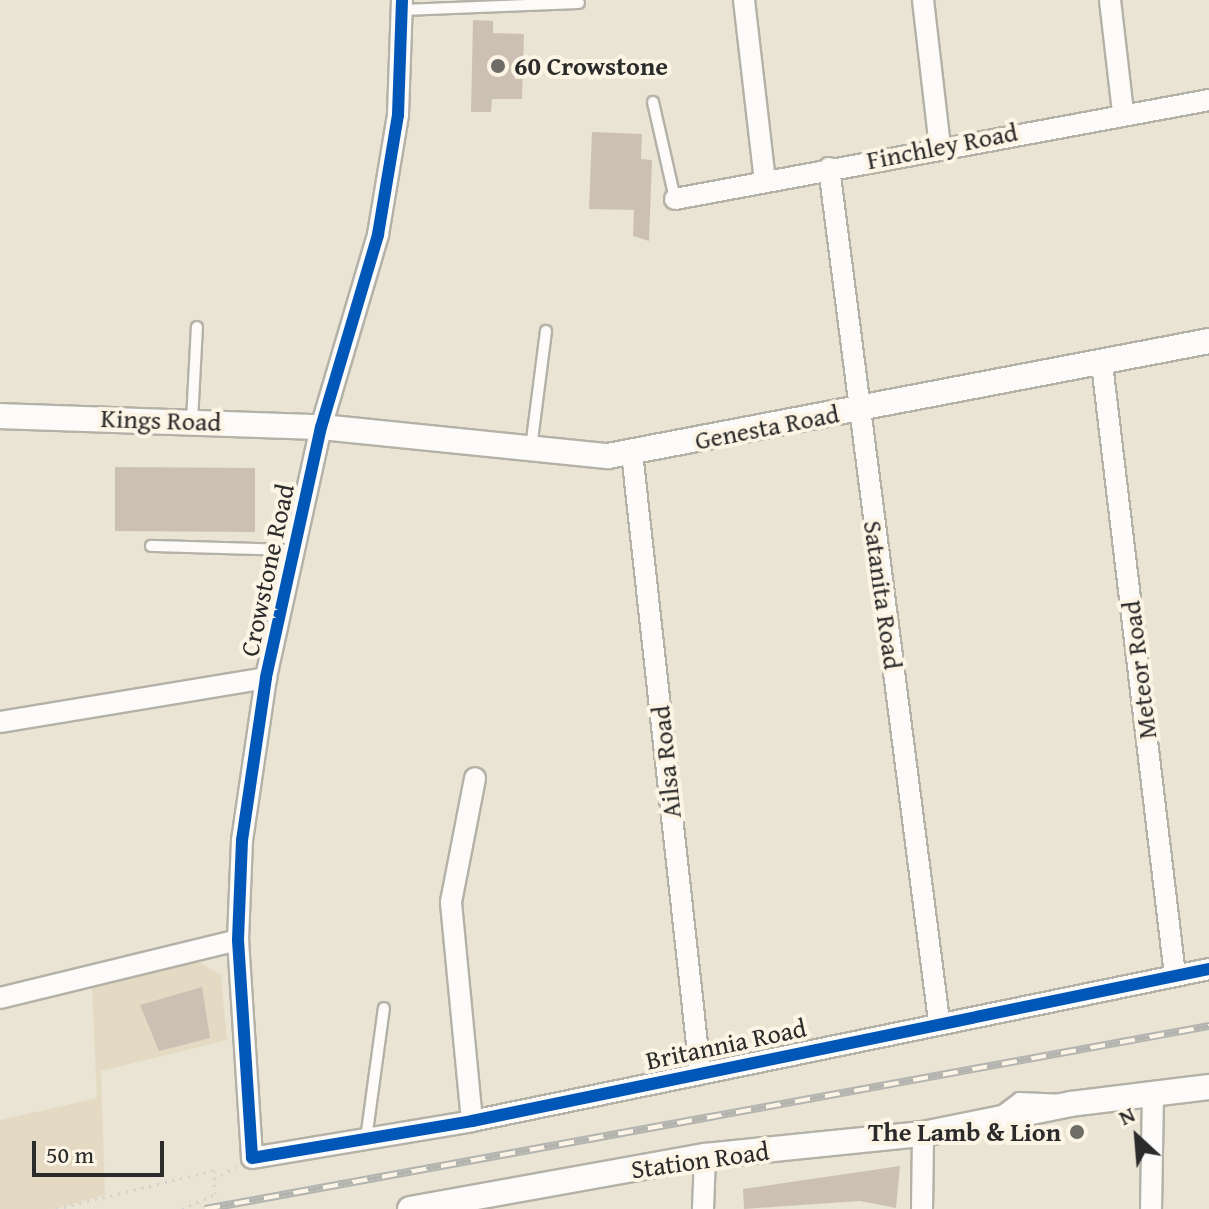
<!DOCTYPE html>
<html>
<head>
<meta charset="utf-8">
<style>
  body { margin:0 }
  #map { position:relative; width:1209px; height:1209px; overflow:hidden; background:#e9e4d4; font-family:"Gentium Book Plus",serif }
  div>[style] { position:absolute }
  .built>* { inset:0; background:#e4dac3 }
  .building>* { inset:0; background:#ccc0b4 }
  .path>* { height:3px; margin-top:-1.5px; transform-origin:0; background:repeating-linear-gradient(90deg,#d4d2ce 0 2px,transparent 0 8px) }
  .roads { filter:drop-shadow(2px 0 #b4b1a7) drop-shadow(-2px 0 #b4b1a7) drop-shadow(0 2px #b4b1a7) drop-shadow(0 -2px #b4b1a7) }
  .service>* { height:10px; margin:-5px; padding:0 5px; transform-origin:5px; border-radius:5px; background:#fcfbf9 }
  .minor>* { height:20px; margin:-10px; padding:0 10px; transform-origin:10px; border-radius:10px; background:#fcfbf9 }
  .tertiary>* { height:24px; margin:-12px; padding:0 12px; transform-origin:12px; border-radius:12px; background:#fcfbf9 }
  .rail>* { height:8px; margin-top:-4px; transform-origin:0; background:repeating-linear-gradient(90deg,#fcf5e5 0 15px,#b3b3b0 0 30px); box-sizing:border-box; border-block:2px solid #b3b3b0 }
  .cycleway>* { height:12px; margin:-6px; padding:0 6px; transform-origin:6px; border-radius:6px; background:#0057b8 }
  .dots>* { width:22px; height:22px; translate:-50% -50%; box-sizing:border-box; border:4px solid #fcf5e5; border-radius:50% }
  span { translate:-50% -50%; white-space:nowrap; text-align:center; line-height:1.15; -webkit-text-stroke:8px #fcf5e5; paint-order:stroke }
  .poi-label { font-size:26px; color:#2b2b2b; font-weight:700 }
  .left { translate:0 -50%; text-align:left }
  .right { translate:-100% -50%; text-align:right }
  .street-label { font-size:26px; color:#2b2b2b }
  .north { position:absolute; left:1097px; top:1097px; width:80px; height:80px; -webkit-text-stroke:6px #fcf5e5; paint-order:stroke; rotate:334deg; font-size:22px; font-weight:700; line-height:32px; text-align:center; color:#2b2b2b }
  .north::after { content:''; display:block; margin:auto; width:28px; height:36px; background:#2b2b2b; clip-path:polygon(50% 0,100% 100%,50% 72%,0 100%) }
  .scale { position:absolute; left:32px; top:1141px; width:132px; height:36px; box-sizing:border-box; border:4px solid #2b2b2b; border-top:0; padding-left:10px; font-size:24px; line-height:28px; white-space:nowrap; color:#2b2b2b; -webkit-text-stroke:6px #fcf5e5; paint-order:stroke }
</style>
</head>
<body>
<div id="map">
  <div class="built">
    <div style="clip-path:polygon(193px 959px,221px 975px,227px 1040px,101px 1071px,105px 1195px,55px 1209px,0 1209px,0 1120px,97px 1098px,92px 986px)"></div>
  </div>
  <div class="building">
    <div style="clip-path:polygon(473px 20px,493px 21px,493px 33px,524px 34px,522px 99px,492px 99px,491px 112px,471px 112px)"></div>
    <div style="clip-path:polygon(592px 132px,642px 134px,641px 159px,652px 160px,649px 241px,633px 236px,634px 210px,589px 209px)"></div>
    <div style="clip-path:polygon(115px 467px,255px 468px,255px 532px,115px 531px)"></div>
    <div style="clip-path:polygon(202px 987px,210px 1038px,159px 1051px,140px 1005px)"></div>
    <div style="clip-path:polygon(900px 1166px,896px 1208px,860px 1201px,744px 1209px,743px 1189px)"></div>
  </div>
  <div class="path">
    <div style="left:56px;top:1209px;width:164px;rotate:-13.8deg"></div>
    <div style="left:215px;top:1170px;width:9px;rotate:96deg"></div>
    <div style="left:182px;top:1209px;width:36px;rotate:-24deg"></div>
    <div style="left:215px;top:1194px;width:15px;rotate:-94deg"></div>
    <div style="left:214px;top:1179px;width:25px;rotate:-29deg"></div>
  </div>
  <div class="roads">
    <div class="service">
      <div style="left:402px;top:10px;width:177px;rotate:-2.3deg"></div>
      <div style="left:653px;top:102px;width:99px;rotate:77.2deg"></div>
      <div style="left:192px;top:421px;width:94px;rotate:-87deg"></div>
      <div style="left:531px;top:448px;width:118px;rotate:-82.7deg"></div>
      <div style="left:151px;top:546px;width:143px;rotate:1.6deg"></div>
      <div style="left:995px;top:1116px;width:30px;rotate:-37deg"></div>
      <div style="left:1019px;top:1098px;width:47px;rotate:2.4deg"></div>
      <div style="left:366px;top:1139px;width:132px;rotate:-82.2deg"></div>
    </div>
    <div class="minor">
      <div style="left:402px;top:0;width:115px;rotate:92deg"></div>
      <div style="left:398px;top:115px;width:122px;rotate:99.5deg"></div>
      <div style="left:378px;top:235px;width:200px;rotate:106.5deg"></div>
      <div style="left:321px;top:427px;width:257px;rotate:102.4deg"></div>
      <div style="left:266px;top:678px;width:164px;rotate:98.4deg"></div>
      <div style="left:242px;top:840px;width:100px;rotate:92.3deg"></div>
      <div style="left:238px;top:940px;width:218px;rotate:86.3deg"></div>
      <div style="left:252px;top:1158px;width:223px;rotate:-9.5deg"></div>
      <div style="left:472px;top:1121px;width:753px;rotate:-11.65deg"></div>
      <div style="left:744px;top:0;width:183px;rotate:83.4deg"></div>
      <div style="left:923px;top:0;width:148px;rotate:83.4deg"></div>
      <div style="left:1110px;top:0;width:113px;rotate:83.4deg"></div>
      <div style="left:829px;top:168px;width:860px;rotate:82.65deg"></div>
      <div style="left:675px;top:199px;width:543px;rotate:-10.5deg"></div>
      <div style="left:1102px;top:364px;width:615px;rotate:83.19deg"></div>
      <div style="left:632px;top:453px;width:622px;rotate:83.72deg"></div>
      <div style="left:0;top:722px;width:270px;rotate:-9.4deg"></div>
      <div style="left:0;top:998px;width:245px;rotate:-13.7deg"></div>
      <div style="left:472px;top:1121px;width:220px;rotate:-95.5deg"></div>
      <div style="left:451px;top:902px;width:126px;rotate:-79deg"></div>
      <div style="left:703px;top:1209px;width:53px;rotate:-87.8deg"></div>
      <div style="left:922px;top:1209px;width:75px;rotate:-89.2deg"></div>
      <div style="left:1151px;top:1209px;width:115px;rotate:-89deg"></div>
    </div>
    <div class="tertiary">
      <div style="left:0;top:416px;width:321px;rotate:2deg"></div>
      <div style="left:321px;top:427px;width:288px;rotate:5.8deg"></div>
      <div style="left:608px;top:456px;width:612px;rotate:-10.83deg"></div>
      <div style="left:410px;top:1209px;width:300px;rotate:-10.2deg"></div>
      <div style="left:705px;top:1156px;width:219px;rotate:-5.8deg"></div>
      <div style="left:923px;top:1134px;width:151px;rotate:-11.5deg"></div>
      <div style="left:1071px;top:1104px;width:139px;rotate:-7deg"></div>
    </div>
  </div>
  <div class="rail">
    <div style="left:205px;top:1209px;width:1021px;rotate:-10.33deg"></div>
  </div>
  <div class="cycleway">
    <div style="left:402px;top:0;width:115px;rotate:92deg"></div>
    <div style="left:398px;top:115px;width:122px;rotate:99.5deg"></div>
    <div style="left:378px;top:235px;width:200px;rotate:106.5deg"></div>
    <div style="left:321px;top:427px;width:257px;rotate:102.4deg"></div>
    <div style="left:266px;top:678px;width:164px;rotate:98.4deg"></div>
    <div style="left:242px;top:840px;width:100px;rotate:92.3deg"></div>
    <div style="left:238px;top:940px;width:218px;rotate:86.3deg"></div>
    <div style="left:252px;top:1158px;width:223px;rotate:-9.5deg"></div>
    <div style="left:472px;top:1121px;width:753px;rotate:-11.65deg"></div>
  </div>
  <div class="dots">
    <div style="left:498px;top:66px;background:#6e6c66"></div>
    <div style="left:1077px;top:1132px;background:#6e6c66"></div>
  </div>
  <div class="poi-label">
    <span class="left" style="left:514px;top:66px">60 Crowstone</span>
    <span class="right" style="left:1061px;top:1132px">The Lamb &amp; Lion</span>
  </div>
  <div class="street-label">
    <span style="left:942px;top:146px;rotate:-11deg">Finchley Road</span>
    <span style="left:161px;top:420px;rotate:2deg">Kings Road</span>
    <span style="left:767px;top:427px;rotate:-11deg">Genesta Road</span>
    <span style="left:267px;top:570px;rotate:-78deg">Crowstone Road</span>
    <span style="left:883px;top:595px;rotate:82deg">Satanita Road</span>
    <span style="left:1139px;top:670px;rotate:-97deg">Meteor Road</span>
    <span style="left:666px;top:762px;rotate:-96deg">Ailsa Road</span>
    <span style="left:726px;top:1044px;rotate:-12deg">Britannia Road</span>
    <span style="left:700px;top:1160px;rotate:-8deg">Station Road</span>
  </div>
  <div class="north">N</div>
  <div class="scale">50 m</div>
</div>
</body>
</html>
